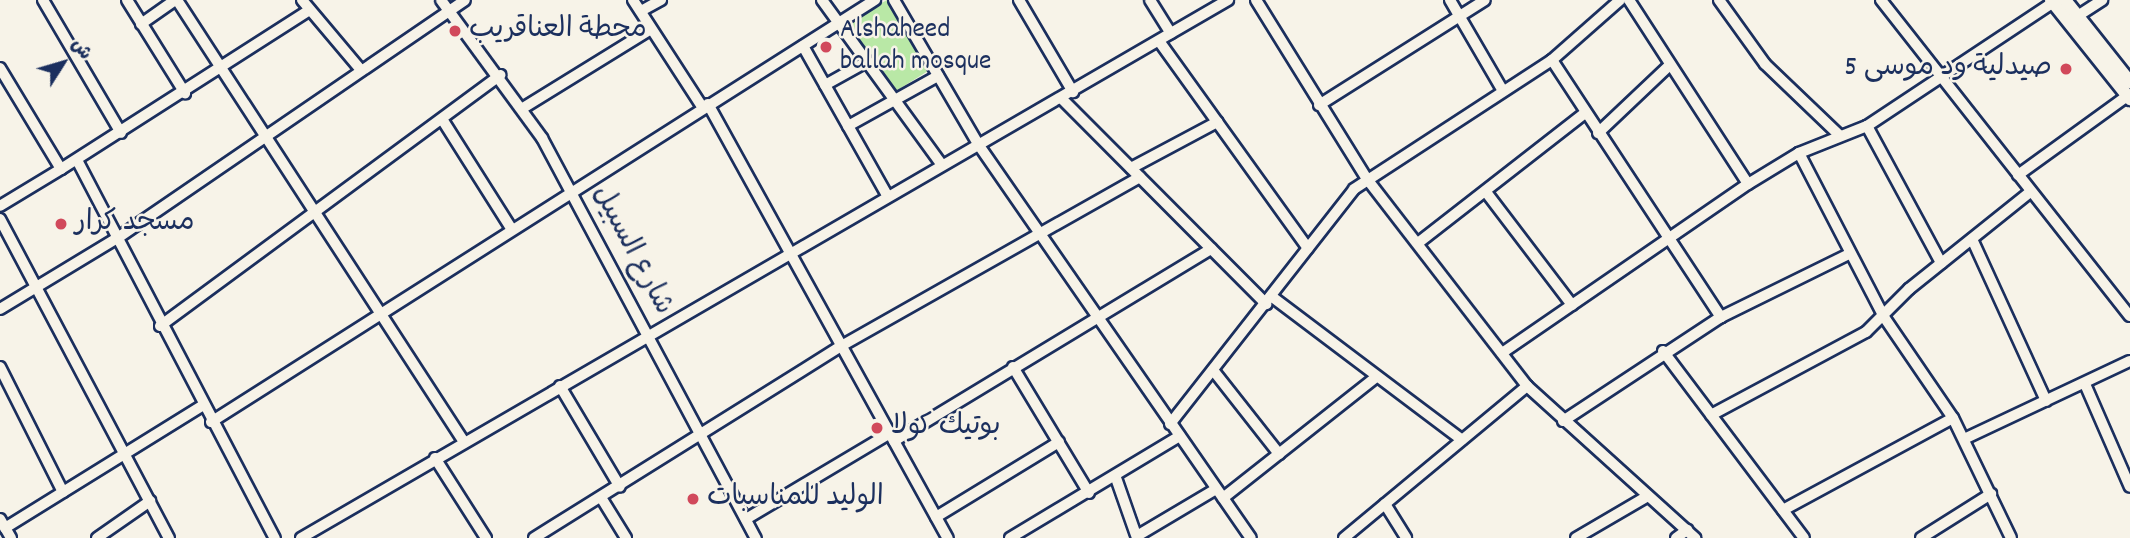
<!DOCTYPE html>
<html>
<head>
<meta charset="utf-8">
<style>
  body { margin:0 }
  #map { position:relative; width:2130px; height:538px; overflow:hidden; background:#f7f3e8; font-family:Dekko,"Playpen Sans Arabic",sans-serif }
  div>[style] { position:absolute }
  .green>* { inset:0; background:#b9e8a6 }
  .roads { filter:drop-shadow(2px 0 #1b2f5e) drop-shadow(-2px 0 #1b2f5e) drop-shadow(0 2px #1b2f5e) drop-shadow(0 -2px #1b2f5e) }
  .minor>* { height:10px; margin:-5px; padding:0 5px; transform-origin:5px; border-radius:5px; background:#f7f3e8 }
  .major>* { height:12px; margin:-6px; padding:0 6px; transform-origin:6px; border-radius:6px; background:#f7f3e8 }
  .dots>* { width:19px; height:19px; translate:-50% -50%; box-sizing:border-box; border:4px solid #f7f3e8; border-radius:50% }
  span { translate:-50% -50%; white-space:nowrap; text-align:center; line-height:1.15; -webkit-text-stroke:5px #f7f3e8; paint-order:stroke }
  .poi-label { font-size:28px; color:#1b2f5e }
  .left { translate:0 -50%; text-align:left }
  .right { translate:-100% -50%; text-align:right }
  .street-label { font-size:28px; color:#1b2f5e }
  .north { position:absolute; left:28px; top:28px; width:70px; height:70px; -webkit-text-stroke:5px #f7f3e8; paint-order:stroke; rotate:53deg; font-size:19px; font-weight:700; line-height:28px; text-align:center; color:#1b2f5e }
  .north::after { content:''; display:block; margin:auto; width:24px; height:32px; background:#1b2f5e; clip-path:polygon(50% 0,100% 100%,50% 72%,0 100%) }
</style>
</head>
<body>
<div id="map">
  <div class="green">
    <div style="clip-path:polygon(887px 0,928px 71px,896px 91px,847px 23px)"></div>
  </div>
  <div class="roads">
    <div class="minor">
      <div style="left:43px;top:0;width:154px;rotate:59.6deg"></div>
      <div style="left:127px;top:0;width:110px;rotate:58.1deg"></div>
      <div style="left:177px;top:0;width:527px;rotate:57deg"></div>
      <div style="left:302px;top:0;width:92px;rotate:49.9deg"></div>
      <div style="left:441px;top:0;width:171px;rotate:53.8deg"></div>
      <div style="left:542px;top:138px;width:454px;rotate:61.9deg"></div>
      <div style="left:633px;top:0;width:129px;rotate:57.1deg"></div>
      <div style="left:822px;top:0;width:204px;rotate:54deg"></div>
      <div style="left:894px;top:0;width:167px;rotate:59.7deg"></div>
      <div style="left:978px;top:144px;width:479px;rotate:55.3deg"></div>
      <div style="left:1019px;top:0;width:107px;rotate:59.6deg"></div>
      <div style="left:1150px;top:0;width:39px;rotate:58deg"></div>
      <div style="left:1256px;top:0;width:211px;rotate:58.2deg"></div>
      <div style="left:1367px;top:179px;width:262px;rotate:52.3deg"></div>
      <div style="left:1527px;top:386px;width:227px;rotate:42.1deg"></div>
      <div style="left:1450px;top:0;width:105px;rotate:59.8deg"></div>
      <div style="left:1629px;top:0;width:219px;rotate:57.1deg"></div>
      <div style="left:1719px;top:0;width:79px;rotate:54.3deg"></div>
      <div style="left:1765px;top:64px;width:104px;rotate:43.8deg"></div>
      <div style="left:1881px;top:0;width:402px;rotate:51.8deg"></div>
      <div style="left:641px;top:11px;width:23px;rotate:-29deg"></div>
      <div style="left:2073px;top:19px;width:35px;rotate:-33deg"></div>
      <div style="left:141px;top:24px;width:42px;rotate:-35.2deg"></div>
      <div style="left:1159px;top:41px;width:255px;rotate:54.3deg"></div>
      <div style="left:803px;top:46px;width:173px;rotate:60.6deg"></div>
      <div style="left:1552px;top:60px;width:308px;rotate:56.7deg"></div>
      <div style="left:0;top:68px;width:118px;rotate:58.9deg"></div>
      <div style="left:61px;top:169px;width:71px;rotate:148.8deg"></div>
      <div style="left:825px;top:85px;width:49px;rotate:-29.2deg"></div>
      <div style="left:1061px;top:98px;width:291px;rotate:45.1deg"></div>
      <div style="left:708px;top:104px;width:496px;rotate:61.1deg"></div>
      <div style="left:1319px;top:105px;width:196px;rotate:-32.3deg"></div>
      <div style="left:523px;top:108px;width:150px;rotate:-31.7deg"></div>
      <div style="left:442px;top:119px;width:129px;rotate:57.7deg"></div>
      <div style="left:848px;top:126px;width:103px;rotate:-29.1deg"></div>
      <div style="left:1867px;top:126px;width:156px;rotate:61.6deg"></div>
      <div style="left:1598px;top:133px;width:99px;rotate:-43.4deg"></div>
      <div style="left:1799px;top:153px;width:185px;rotate:62.6deg"></div>
      <div style="left:1884px;top:317px;width:122px;rotate:55.7deg"></div>
      <div style="left:1953px;top:418px;width:133px;rotate:64.2deg"></div>
      <div style="left:77px;top:160px;width:427px;rotate:62.4deg"></div>
      <div style="left:1131px;top:168px;width:98px;rotate:-28.1deg"></div>
      <div style="left:61px;top:169px;width:295px;rotate:-32.6deg"></div>
      <div style="left:2018px;top:175px;width:135px;rotate:-35.9deg"></div>
      <div style="left:1486px;top:192px;width:142px;rotate:52.7deg"></div>
      <div style="left:0;top:219px;width:361px;rotate:62.1deg"></div>
      <div style="left:1972px;top:239px;width:178px;rotate:65.4deg"></div>
      <div style="left:1418px;top:243px;width:212px;rotate:-37.9deg"></div>
      <div style="left:1271px;top:296px;width:239px;rotate:37deg"></div>
      <div style="left:0;top:309px;width:139px;rotate:-31.2deg"></div>
      <div style="left:119px;top:237px;width:419px;rotate:-34.4deg"></div>
      <div style="left:160px;top:326px;width:423px;rotate:-36.4deg"></div>
      <div style="left:1663px;top:351px;width:234px;rotate:53deg"></div>
      <div style="left:1502px;top:353px;width:298px;rotate:-34.5deg"></div>
      <div style="left:1748px;top:184px;width:60px;rotate:-31.3deg"></div>
      <div style="left:1799px;top:153px;width:73px;rotate:-21.7deg"></div>
      <div style="left:1867px;top:126px;width:228px;rotate:-33.6deg"></div>
      <div style="left:0;top:367px;width:140px;rotate:63.3deg"></div>
      <div style="left:1013px;top:367px;width:147px;rotate:58.9deg"></div>
      <div style="left:1213px;top:370px;width:107px;rotate:51.8deg"></div>
      <div style="left:2085px;top:384px;width:112px;rotate:66.4deg"></div>
      <div style="left:560px;top:386px;width:117px;rotate:59.3deg"></div>
      <div style="left:1711px;top:415px;width:176px;rotate:-28.2deg"></div>
      <div style="left:1866px;top:332px;width:61px;rotate:-45deg"></div>
      <div style="left:1909px;top:289px;width:155px;rotate:-38.7deg"></div>
      <div style="left:1563px;top:421px;width:189px;rotate:-33.4deg"></div>
      <div style="left:1721px;top:317px;width:143px;rotate:-26.2deg"></div>
      <div style="left:211px;top:422px;width:787px;rotate:-32.44deg"></div>
      <div style="left:1170px;top:424px;width:298px;rotate:-51.9deg"></div>
      <div style="left:1354px;top:189px;width:236px;rotate:-33.1deg"></div>
      <div style="left:1552px;top:60px;width:91px;rotate:-41.4deg"></div>
      <div style="left:1964px;top:439px;width:183px;rotate:-25.2deg"></div>
      <div style="left:894px;top:441px;width:371px;rotate:-31.2deg"></div>
      <div style="left:435px;top:458px;width:95px;rotate:57.5deg"></div>
      <div style="left:1116px;top:478px;width:64px;rotate:70.7deg"></div>
      <div style="left:1223px;top:498px;width:195px;rotate:-38.3deg"></div>
      <div style="left:602px;top:499px;width:46px;rotate:58.4deg"></div>
      <div style="left:1385px;top:504px;width:40px;rotate:58deg"></div>
      <div style="left:1783px;top:510px;width:193px;rotate:-28.4deg"></div>
      <div style="left:936px;top:517px;width:144px;rotate:-31.4deg"></div>
      <div style="left:0;top:519px;width:22px;rotate:60deg"></div>
      <div style="left:746px;top:519px;width:168px;rotate:-30.8deg"></div>
      <div style="left:5px;top:528px;width:232px;rotate:-31.8deg"></div>
      <div style="left:1137px;top:536px;width:92px;rotate:-30.7deg"></div>
      <div style="left:97px;top:538px;width:65px;rotate:-34.9deg"></div>
      <div style="left:301px;top:538px;width:1072px;rotate:-30.13deg"></div>
      <div style="left:534px;top:538px;width:364px;rotate:-32deg"></div>
      <div style="left:843px;top:345px;width:341px;rotate:-29.5deg"></div>
      <div style="left:1010px;top:538px;width:198px;rotate:-31deg"></div>
      <div style="left:1344px;top:538px;width:238px;rotate:-39.7deg"></div>
      <div style="left:1576px;top:538px;width:83px;rotate:-30.3deg"></div>
      <div style="left:1676px;top:538px;width:14px;rotate:-36deg"></div>
      <div style="left:1921px;top:538px;width:83px;rotate:-32.2deg"></div>
    </div>
    <div class="major">
      <div style="left:2051px;top:0;width:127px;rotate:51.4deg"></div>
      <div style="left:2065px;top:0;width:105px;rotate:51.6deg"></div>
    </div>
  </div>
  <div class="dots">
    <div style="left:455px;top:31px;background:#d1495b"></div>
    <div style="left:826px;top:47px;background:#d1495b"></div>
    <div style="left:2066px;top:69px;background:#d1495b"></div>
    <div style="left:61px;top:224px;background:#d1495b"></div>
    <div style="left:877px;top:428px;background:#d1495b"></div>
    <div style="left:693px;top:499px;background:#d1495b"></div>
  </div>
  <div class="poi-label">
    <span class="left" style="left:469px;top:31px">محطة العناقريب</span>
    <span class="left" style="left:840px;top:47px">Alshaheed<br>ballah mosque</span>
    <span class="right" style="left:2052px;top:69px">صيدلية ود موسى 5</span>
    <span class="left" style="left:75px;top:224px">مسجد كرار</span>
    <span class="left" style="left:891px;top:428px">بوتيك كولا</span>
    <span class="left" style="left:707px;top:499px">الوليد للمناسبات</span>
  </div>
  <div class="street-label">
    <span style="left:631px;top:251px;rotate:62deg">شارع السبيل</span>
  </div>
  <div class="north">ش</div>
</div>
</body>
</html>
